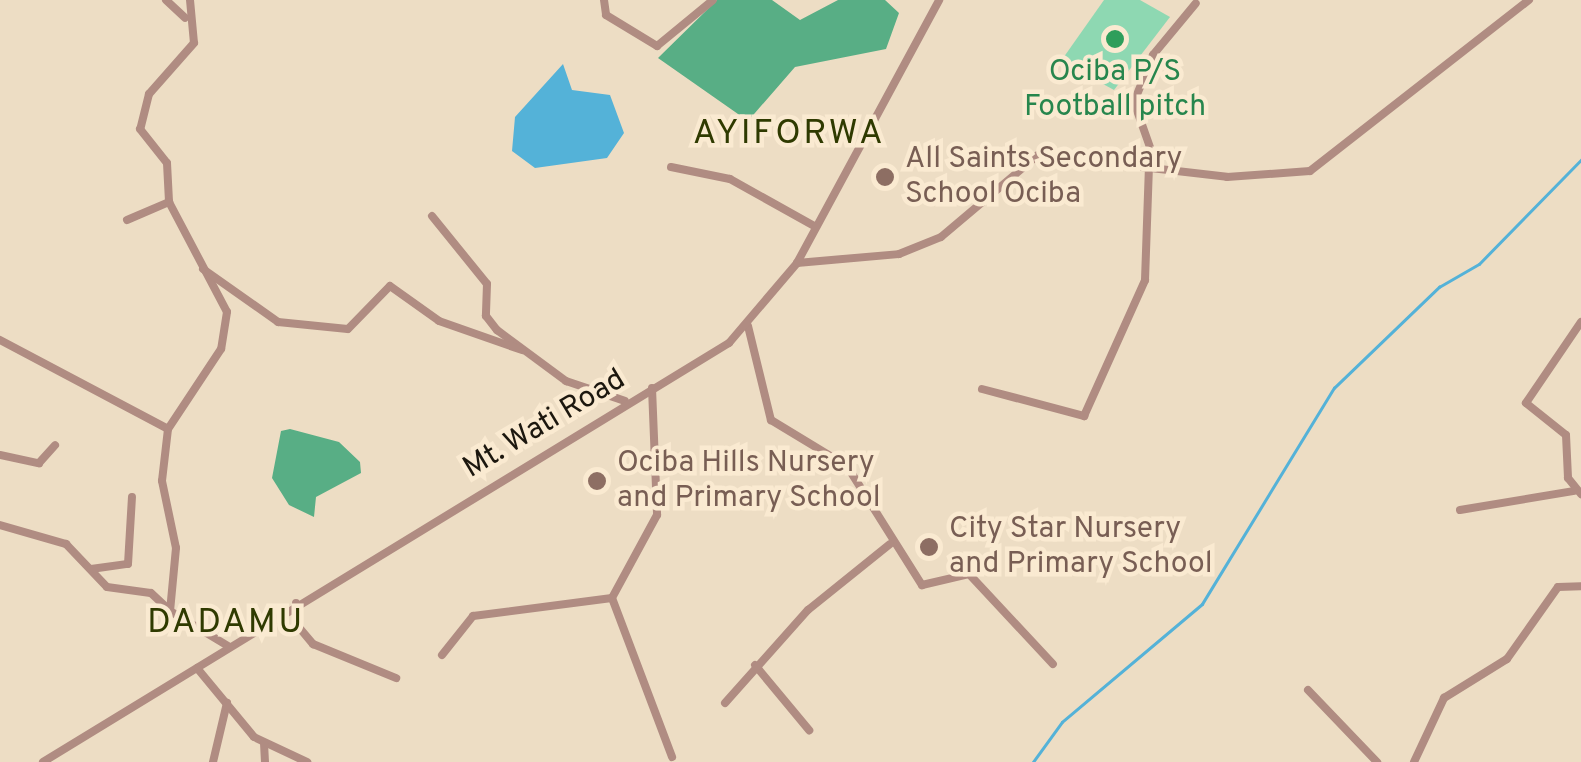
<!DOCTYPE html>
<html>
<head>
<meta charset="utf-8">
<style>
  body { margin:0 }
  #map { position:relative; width:1581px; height:762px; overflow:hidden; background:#edddc4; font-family:Overpass,sans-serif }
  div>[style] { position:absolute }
  .green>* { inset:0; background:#8ed8b2 }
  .forest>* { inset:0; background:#58ae85 }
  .water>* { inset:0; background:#54b2d8 }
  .stream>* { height:2.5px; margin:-1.25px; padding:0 1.25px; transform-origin:1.25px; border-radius:1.25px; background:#54b2d8 }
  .minor>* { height:8px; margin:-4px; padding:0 4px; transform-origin:4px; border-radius:4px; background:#b08c82 }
  .dots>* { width:28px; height:28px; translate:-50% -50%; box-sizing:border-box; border:5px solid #faead1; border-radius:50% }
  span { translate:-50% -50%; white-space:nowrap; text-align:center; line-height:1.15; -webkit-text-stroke:9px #faead1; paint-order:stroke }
  .leisure-label { font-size:30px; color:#27864d }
  .education-label { font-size:30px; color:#785e54 }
  .left { translate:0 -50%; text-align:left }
  .street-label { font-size:30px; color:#1c170e }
  .quarter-label { font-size:35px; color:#2f3a00; letter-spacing:2.5px }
</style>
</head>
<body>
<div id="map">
  <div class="green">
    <div style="clip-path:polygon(1104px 0,1140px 0,1170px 17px,1114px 90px,1061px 61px)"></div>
  </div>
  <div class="forest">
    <div style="clip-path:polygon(717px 0,772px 0,800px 20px,838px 0,885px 0,899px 13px,886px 49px,795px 67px,748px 121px,658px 58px)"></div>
    <div style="clip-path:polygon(290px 429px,339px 442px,360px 462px,361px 473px,316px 497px,314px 517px,289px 505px,272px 478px,281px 431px)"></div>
  </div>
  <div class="water">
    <div style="clip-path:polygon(563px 64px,572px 90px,610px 95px,624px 133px,607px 158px,535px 168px,512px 151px,515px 117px)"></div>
  </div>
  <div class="stream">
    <div style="left:1033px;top:762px;width:49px;rotate:-54.1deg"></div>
    <div style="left:1062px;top:722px;width:183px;rotate:-40.1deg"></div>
    <div style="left:1202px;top:604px;width:253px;rotate:-58.6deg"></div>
    <div style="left:1334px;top:388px;width:146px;rotate:-43.9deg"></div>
    <div style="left:1439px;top:287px;width:46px;rotate:-29.9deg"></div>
    <div style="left:1479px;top:264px;width:146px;rotate:-45.6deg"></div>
  </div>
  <div class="minor">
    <div style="left:166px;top:0;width:26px;rotate:43deg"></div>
    <div style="left:190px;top:0;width:43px;rotate:84.7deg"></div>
    <div style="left:194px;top:43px;width:68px;rotate:131.4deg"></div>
    <div style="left:149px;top:94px;width:36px;rotate:104deg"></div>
    <div style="left:140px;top:129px;width:43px;rotate:51.5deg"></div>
    <div style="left:167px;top:163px;width:39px;rotate:87deg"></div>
    <div style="left:169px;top:202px;width:124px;rotate:62.2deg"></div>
    <div style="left:227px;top:312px;width:37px;rotate:99deg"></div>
    <div style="left:221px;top:349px;width:96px;rotate:123.5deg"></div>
    <div style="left:168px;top:429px;width:52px;rotate:96.6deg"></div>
    <div style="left:162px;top:481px;width:68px;rotate:78.2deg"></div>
    <div style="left:176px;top:548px;width:63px;rotate:95.4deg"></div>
    <div style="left:170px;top:611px;width:68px;rotate:31.1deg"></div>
    <div style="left:604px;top:0;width:15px;rotate:82deg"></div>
    <div style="left:606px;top:15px;width:60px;rotate:31.3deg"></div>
    <div style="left:657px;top:46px;width:72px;rotate:-39.4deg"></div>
    <div style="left:671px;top:167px;width:60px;rotate:11.5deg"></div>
    <div style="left:730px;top:179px;width:98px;rotate:29.2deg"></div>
    <div style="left:1157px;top:167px;width:69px;rotate:-109.5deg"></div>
    <div style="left:1134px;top:102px;width:51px;rotate:-68deg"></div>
    <div style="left:1153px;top:55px;width:67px;rotate:-50.4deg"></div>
    <div style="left:432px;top:216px;width:87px;rotate:51deg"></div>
    <div style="left:487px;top:284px;width:32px;rotate:92deg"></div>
    <div style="left:486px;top:316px;width:18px;rotate:52deg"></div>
    <div style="left:497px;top:330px;width:86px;rotate:36.5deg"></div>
    <div style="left:566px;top:381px;width:62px;rotate:18.7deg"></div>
    <div style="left:127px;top:220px;width:46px;rotate:-23.2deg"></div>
    <div style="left:797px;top:263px;width:102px;rotate:-5deg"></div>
    <div style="left:899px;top:254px;width:45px;rotate:-22deg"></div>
    <div style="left:941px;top:237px;width:127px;rotate:-40.2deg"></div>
    <div style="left:1038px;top:155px;width:190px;rotate:6.6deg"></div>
    <div style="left:1227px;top:177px;width:83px;rotate:-4.1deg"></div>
    <div style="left:1310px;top:171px;width:278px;rotate:-38deg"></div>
    <div style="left:203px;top:269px;width:92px;rotate:35.2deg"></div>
    <div style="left:278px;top:322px;width:70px;rotate:5.7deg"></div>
    <div style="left:348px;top:329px;width:60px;rotate:-45.7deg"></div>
    <div style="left:390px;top:286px;width:60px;rotate:35.5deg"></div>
    <div style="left:439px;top:321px;width:88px;rotate:19.3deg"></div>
    <div style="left:1581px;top:322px;width:98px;rotate:124.2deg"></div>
    <div style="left:1526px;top:403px;width:51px;rotate:38.7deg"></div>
    <div style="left:1566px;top:435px;width:43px;rotate:87.3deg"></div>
    <div style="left:1568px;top:478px;width:21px;rotate:51deg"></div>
    <div style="left:748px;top:326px;width:97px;rotate:76.3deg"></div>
    <div style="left:771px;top:420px;width:89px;rotate:31.2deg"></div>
    <div style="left:847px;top:466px;width:141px;rotate:57.8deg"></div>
    <div style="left:922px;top:585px;width:48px;rotate:-13.2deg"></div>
    <div style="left:969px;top:574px;width:123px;rotate:47deg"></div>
    <div style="left:0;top:340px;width:190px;rotate:27.9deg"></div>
    <div style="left:652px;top:388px;width:127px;rotate:87.7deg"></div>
    <div style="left:657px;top:515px;width:94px;rotate:118.5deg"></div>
    <div style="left:612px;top:598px;width:170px;rotate:69.3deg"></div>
    <div style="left:982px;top:389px;width:106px;rotate:14.8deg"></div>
    <div style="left:1084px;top:416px;width:149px;rotate:-65.8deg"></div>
    <div style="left:1145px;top:280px;width:115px;rotate:-88deg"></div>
    <div style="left:0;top:455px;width:40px;rotate:12deg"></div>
    <div style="left:39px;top:463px;width:24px;rotate:-48deg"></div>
    <div style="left:1460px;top:510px;width:116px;rotate:-9.5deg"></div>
    <div style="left:0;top:525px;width:69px;rotate:16.1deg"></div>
    <div style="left:66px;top:544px;width:59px;rotate:46.4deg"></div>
    <div style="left:107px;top:587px;width:44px;rotate:7.8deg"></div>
    <div style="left:151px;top:593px;width:26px;rotate:43deg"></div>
    <div style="left:91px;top:569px;width:37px;rotate:-8deg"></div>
    <div style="left:128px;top:564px;width:67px;rotate:-86.6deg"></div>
    <div style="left:296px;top:603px;width:22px;rotate:87deg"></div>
    <div style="left:297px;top:625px;width:25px;rotate:50deg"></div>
    <div style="left:313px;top:644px;width:90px;rotate:22.3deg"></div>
    <div style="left:442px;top:655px;width:50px;rotate:-51.5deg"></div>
    <div style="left:473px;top:616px;width:140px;rotate:-7.4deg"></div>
    <div style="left:755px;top:665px;width:85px;rotate:50.3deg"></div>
    <div style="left:197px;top:668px;width:89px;rotate:50.4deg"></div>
    <div style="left:254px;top:737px;width:59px;rotate:25.3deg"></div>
    <div style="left:1308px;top:690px;width:100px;rotate:46.2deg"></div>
    <div style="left:725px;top:703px;width:125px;rotate:-48.3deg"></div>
    <div style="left:808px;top:610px;width:105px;rotate:-38.8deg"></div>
    <div style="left:264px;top:743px;width:19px;rotate:87deg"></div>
    <div style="left:43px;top:762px;width:804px;rotate:-31.42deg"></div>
    <div style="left:729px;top:343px;width:105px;rotate:-49.6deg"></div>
    <div style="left:797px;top:263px;width:299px;rotate:-61.6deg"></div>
    <div style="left:213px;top:762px;width:61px;rotate:-76.7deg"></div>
    <div style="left:1414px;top:762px;width:71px;rotate:-64.9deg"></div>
    <div style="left:1444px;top:698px;width:74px;rotate:-31.8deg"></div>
    <div style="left:1507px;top:659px;width:88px;rotate:-54.7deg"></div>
    <div style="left:1558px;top:587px;width:23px;rotate:-2deg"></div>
  </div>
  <div class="dots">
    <div style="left:1115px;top:39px;background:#2e9e5b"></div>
    <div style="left:885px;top:177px;background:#8d6e63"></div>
    <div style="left:597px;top:481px;background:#8d6e63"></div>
    <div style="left:929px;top:547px;background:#8d6e63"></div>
  </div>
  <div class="leisure-label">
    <span style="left:1115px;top:90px">Ociba P/S<br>Football pitch</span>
  </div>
  <div class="education-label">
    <span class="left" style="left:905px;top:177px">All Saints Secondary<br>School Ociba</span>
    <span class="left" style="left:617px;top:481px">Ociba Hills Nursery<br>and Primary School</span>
    <span class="left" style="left:949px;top:547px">City Star Nursery<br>and Primary School</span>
  </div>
  <div class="street-label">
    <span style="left:545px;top:425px;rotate:-31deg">Mt. Wati Road</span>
  </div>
  <div class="quarter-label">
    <span style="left:789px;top:134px">AYIFORWA</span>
    <span style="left:226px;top:623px">DADAMU</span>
  </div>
</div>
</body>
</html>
